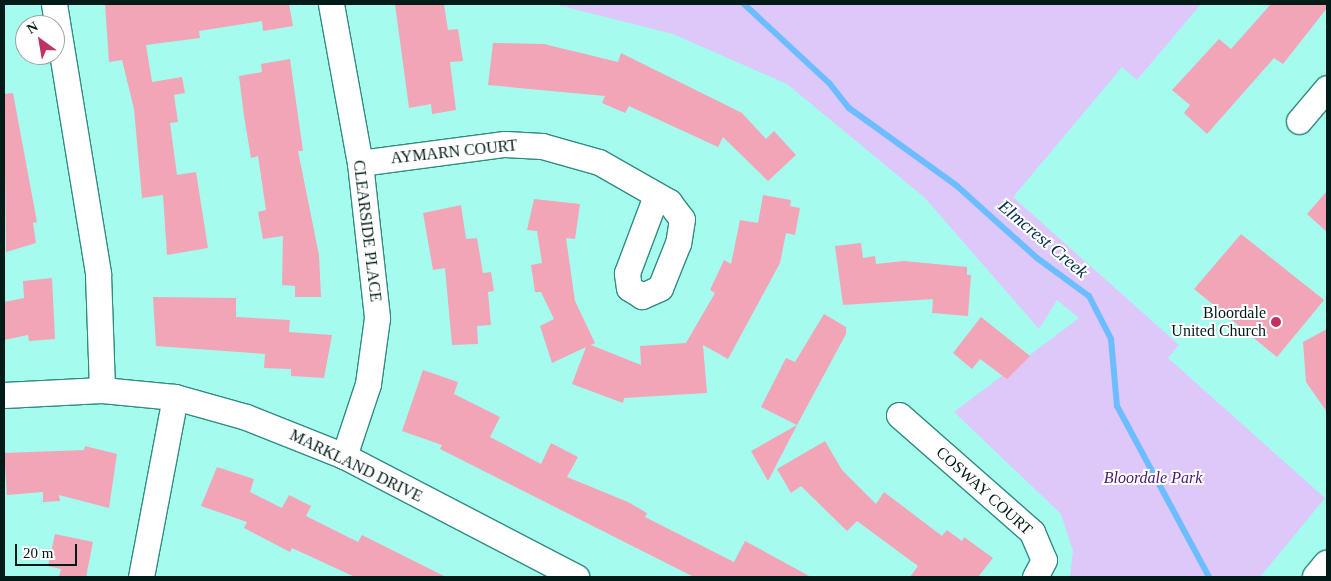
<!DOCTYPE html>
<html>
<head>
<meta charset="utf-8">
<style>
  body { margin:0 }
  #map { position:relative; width:1331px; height:581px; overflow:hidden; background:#a6fbef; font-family:"Times New Roman",serif }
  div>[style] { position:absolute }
  .green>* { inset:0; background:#ddc8f9 }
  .stream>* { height:6px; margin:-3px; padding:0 3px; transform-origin:3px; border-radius:3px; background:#6cbdff }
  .building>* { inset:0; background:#f2a5b6 }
  .roads { filter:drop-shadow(1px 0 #328b81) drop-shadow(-1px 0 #328b81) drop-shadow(0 1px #328b81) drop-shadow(0 -1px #328b81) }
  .minor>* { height:25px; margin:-12.5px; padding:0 12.5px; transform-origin:12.5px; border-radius:12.5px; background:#fff }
  .major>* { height:28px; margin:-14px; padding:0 14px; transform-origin:14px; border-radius:14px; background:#fff }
  .dots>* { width:14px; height:14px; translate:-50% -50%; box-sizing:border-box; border:2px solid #fff; border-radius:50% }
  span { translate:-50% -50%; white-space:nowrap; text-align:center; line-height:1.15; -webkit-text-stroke:4px #fff; paint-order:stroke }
  .street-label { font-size:16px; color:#011b18 }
  .poi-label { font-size:16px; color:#011b18 }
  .right { translate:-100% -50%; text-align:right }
  .park-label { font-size:16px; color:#4a1773; font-style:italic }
  .water-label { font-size:18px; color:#002d4c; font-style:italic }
  .frame { position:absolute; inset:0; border:5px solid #011b18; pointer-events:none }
  .north { position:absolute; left:15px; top:15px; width:50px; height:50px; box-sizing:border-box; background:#fff; border:1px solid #99a4a3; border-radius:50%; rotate:328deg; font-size:14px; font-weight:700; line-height:20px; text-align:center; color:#011b18 }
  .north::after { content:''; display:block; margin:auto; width:18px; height:22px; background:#bf3263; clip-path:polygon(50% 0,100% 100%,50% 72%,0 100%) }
  .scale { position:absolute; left:15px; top:544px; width:62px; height:22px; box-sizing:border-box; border:2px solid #011b18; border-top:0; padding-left:6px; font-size:15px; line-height:18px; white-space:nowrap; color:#011b18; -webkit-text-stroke:4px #fff; paint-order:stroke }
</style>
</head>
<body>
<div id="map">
  <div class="green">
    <div style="clip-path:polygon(554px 4px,1201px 4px,1137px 80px,1122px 67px,1013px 197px,1179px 345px,1168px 358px,1325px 498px,1260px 577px,1070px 577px,1073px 551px,1061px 514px,954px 412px,1079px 318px,1057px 300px,1039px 329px,925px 198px,787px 84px,673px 34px)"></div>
  </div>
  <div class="stream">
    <div style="left:744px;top:4px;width:117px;rotate:42.9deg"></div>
    <div style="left:830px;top:84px;width:31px;rotate:52deg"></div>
    <div style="left:849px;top:108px;width:133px;rotate:35.8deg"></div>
    <div style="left:957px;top:186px;width:108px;rotate:42deg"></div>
    <div style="left:1037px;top:258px;width:64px;rotate:36.2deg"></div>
    <div style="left:1089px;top:296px;width:48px;rotate:62.9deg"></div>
    <div style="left:1111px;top:339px;width:67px;rotate:84.9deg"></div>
    <div style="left:1117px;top:406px;width:194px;rotate:61.7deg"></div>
  </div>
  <div class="building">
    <div style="clip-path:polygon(105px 4px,289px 4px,293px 26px,263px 31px,262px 21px,199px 31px,200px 38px,146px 45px,152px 82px,182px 77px,185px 93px,174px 95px,178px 122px,170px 123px,177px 175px,196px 172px,208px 248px,167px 255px,163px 195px,142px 198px,134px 109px,122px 60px,109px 62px)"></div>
    <div style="clip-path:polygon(395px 4px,444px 4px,448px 30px,458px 29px,463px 61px,450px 62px,456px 110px,432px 114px,431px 104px,409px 108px)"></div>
    <div style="clip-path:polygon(1271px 4px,1327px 4px,1327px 8px,1283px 64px,1274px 58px,1207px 134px,1184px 113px,1190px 105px,1172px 90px,1219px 39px,1231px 49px)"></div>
    <div style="clip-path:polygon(493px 43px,544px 44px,618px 62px,621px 53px,742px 113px,766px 139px,774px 131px,796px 155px,768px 181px,723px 137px,718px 147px,629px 106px,625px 113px,602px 103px,605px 96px,488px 85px)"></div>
    <div style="clip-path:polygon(290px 59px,303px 151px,298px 151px,319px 255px,321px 297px,295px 297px,295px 286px,282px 285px,283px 236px,263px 239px,258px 212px,266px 210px,258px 156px,251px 158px,244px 116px,239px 76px,262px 72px,261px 64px)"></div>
    <div style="clip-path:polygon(13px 93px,37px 222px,33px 223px,36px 243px,6px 252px,4px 94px)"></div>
    <div style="clip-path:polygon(1327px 191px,1327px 232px,1307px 214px)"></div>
    <div style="clip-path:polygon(763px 195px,791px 200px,790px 206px,800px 208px,795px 235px,786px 233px,780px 263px,728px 359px,703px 345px,707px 393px,624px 398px,623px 403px,572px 384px,586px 347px,552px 363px,540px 326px,554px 319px,541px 292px,535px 292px,531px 265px,542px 263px,537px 231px,527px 230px,534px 199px,580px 204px,575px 239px,566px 238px,575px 301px,595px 343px,591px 345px,641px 365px,640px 346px,686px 343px,715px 293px,710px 290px,724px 260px,731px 264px,740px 220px,758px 223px)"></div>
    <div style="clip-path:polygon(461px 205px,466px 239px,477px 238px,483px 273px,491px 272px,494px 291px,488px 292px,491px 325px,477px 326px,478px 344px,452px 345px,445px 268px,433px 270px,423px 213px)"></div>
    <div style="clip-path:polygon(1241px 234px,1324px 300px,1277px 357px,1194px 289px)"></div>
    <div style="clip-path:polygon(861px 243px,863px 258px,875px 256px,876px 264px,904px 261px,967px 267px,967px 275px,971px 275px,968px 316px,932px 313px,933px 299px,843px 305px,835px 246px)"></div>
    <div style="clip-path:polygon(52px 278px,55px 339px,29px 341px,28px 335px,4px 340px,4px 302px,24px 298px,23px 281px)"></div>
    <div style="clip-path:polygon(153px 297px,236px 298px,236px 317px,290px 320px,289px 332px,332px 335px,324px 378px,291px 376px,291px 369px,264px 368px,265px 354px,156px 346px)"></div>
    <div style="clip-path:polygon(824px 314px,846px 327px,846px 334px,797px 425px,761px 407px,786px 358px,795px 362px)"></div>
    <div style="clip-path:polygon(981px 317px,1030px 356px,1007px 379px,980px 359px,972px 369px,953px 353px)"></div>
    <div style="clip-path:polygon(1327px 329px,1327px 412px,1306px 382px,1303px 342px)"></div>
    <div style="clip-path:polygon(423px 370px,458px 382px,454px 394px,500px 417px,490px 437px,541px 464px,551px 443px,578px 457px,567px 477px,628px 502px,647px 513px,645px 517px,734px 562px,745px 541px,811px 577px,694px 577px,440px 449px,442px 445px,402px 431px)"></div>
    <div style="clip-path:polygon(797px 425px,768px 481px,751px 451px)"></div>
    <div style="clip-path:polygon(825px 441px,842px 470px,876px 504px,884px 492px,942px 536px,947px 530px,962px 541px,964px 537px,993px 558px,978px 577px,910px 577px,918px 566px,857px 521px,847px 531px,801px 486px,791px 493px,777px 469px)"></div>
    <div style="clip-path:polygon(85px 446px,117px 454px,109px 508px,59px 495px,60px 501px,43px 502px,43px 492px,7px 495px,4px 453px,84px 450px)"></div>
    <div style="clip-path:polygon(217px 467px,254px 479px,250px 492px,282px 508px,289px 495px,311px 506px,306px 516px,358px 542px,362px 535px,446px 577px,355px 577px,292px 548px,290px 552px,244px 528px,247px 522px,201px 506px)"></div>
    <div style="clip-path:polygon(55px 534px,93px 542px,86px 577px,59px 577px,61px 569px,48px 566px)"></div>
  </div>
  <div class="roads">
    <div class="minor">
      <div style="left:54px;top:4px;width:274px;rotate:80.7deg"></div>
      <div style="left:98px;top:274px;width:116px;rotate:88deg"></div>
      <div style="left:331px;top:4px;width:162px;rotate:79.7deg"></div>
      <div style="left:360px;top:163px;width:156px;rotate:83.7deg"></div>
      <div style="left:377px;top:318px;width:67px;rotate:97.8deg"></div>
      <div style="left:368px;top:384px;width:76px;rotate:108.4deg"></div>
      <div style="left:1299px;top:121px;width:43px;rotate:-49.7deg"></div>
      <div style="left:360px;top:163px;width:146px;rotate:-7.5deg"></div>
      <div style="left:505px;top:144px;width:37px;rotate:3deg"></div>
      <div style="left:542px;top:146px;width:59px;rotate:15.7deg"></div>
      <div style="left:599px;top:162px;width:81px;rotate:29.7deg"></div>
      <div style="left:669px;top:202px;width:21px;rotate:53deg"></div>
      <div style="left:682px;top:219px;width:24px;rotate:99deg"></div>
      <div style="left:678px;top:243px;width:48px;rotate:111.8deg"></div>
      <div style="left:660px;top:288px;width:20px;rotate:156deg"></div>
      <div style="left:642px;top:296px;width:15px;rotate:-148deg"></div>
      <div style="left:629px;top:288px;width:15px;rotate:-98deg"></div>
      <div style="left:627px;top:273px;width:82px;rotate:-69.4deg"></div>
      <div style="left:4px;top:395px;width:98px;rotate:-2.9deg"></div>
      <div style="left:102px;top:390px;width:73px;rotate:5.5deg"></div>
      <div style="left:175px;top:397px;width:74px;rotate:15.7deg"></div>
      <div style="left:246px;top:417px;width:105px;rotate:21.7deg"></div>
      <div style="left:344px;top:456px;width:262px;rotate:27.5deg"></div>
      <div style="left:899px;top:415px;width:177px;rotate:41.3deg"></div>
      <div style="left:1032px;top:532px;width:30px;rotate:67deg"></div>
      <div style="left:1044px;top:560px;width:19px;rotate:118deg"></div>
      <div style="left:141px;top:577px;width:183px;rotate:-79.3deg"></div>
    </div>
    <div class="major">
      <div style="left:1317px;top:577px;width:16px;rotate:-50deg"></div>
    </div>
  </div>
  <div class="dots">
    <div style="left:1276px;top:322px;background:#bf3263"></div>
  </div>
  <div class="street-label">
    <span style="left:454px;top:152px;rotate:-6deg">AYMARN COURT</span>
    <span style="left:367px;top:231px;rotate:83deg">CLEARSIDE PLACE</span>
    <span style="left:356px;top:466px;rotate:26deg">MARKLAND DRIVE</span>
    <span style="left:984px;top:491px;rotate:42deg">COSWAY COURT</span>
  </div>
  <div class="poi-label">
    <span class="right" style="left:1266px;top:322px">Bloordale<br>United Church</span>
  </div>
  <div class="park-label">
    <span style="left:1153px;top:478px">Bloordale Park</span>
  </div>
  <div class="water-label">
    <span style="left:1043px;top:239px;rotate:40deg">Elmcrest Creek</span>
  </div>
  <div class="frame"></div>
  <div class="north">N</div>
  <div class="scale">20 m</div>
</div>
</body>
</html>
